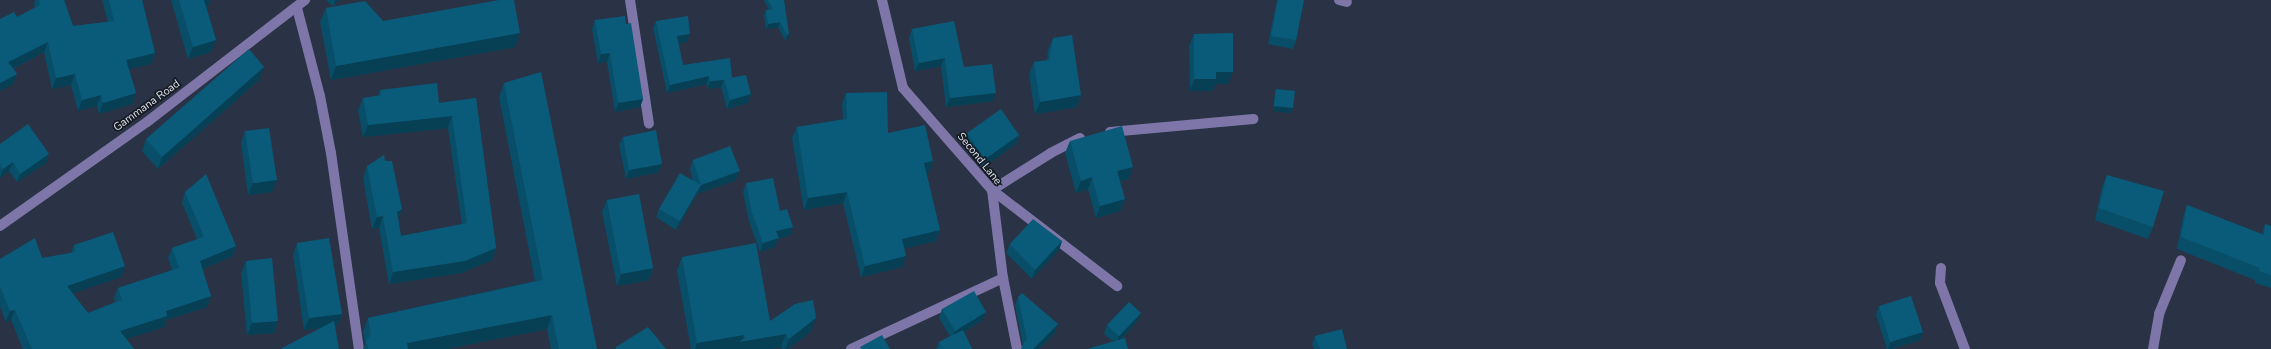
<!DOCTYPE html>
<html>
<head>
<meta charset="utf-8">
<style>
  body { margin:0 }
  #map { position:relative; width:2271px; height:349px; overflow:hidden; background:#293345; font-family:"Nunito Sans",sans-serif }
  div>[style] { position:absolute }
  .minor>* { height:10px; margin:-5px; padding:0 5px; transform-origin:5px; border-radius:5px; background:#7e76a8 }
  .wall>* { inset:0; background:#094e69 }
  .shaded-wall>* { inset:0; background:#074055 }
  .building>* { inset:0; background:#0a5b7a }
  span { translate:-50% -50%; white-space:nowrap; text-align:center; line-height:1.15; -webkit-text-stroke:3.5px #161b23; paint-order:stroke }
  .street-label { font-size:11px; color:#dbe1ed }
</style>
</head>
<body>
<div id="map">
  <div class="minor">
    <div style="left:630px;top:0;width:125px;rotate:81.3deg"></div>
    <div style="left:882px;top:0;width:90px;rotate:76.6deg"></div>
    <div style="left:903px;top:88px;width:135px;rotate:48.9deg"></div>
    <div style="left:992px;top:190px;width:89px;rotate:82.9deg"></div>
    <div style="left:1003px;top:278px;width:72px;rotate:78.8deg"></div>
    <div style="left:1339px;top:0;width:8px;rotate:14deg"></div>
    <div style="left:297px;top:8px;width:91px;rotate:75.4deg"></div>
    <div style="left:320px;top:96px;width:58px;rotate:79.1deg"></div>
    <div style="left:331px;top:153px;width:198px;rotate:81.9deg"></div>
    <div style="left:1110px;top:132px;width:144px;rotate:-5.2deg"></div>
    <div style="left:1080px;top:138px;width:33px;rotate:153deg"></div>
    <div style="left:1051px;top:153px;width:70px;rotate:147.9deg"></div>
    <div style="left:992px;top:190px;width:158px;rotate:37.5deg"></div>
    <div style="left:0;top:226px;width:180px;rotate:-35.3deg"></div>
    <div style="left:147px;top:122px;width:200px;rotate:-37.7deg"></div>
    <div style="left:1941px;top:268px;width:15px;rotate:94deg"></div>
    <div style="left:1940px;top:283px;width:71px;rotate:69.3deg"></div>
    <div style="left:851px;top:349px;width:168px;rotate:-25deg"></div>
    <div style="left:2153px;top:349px;width:36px;rotate:-80deg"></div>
    <div style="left:2159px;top:314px;width:58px;rotate:-67.8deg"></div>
  </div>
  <div class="wall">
    <div style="clip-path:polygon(35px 0,64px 0,73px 26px,108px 22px,102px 0,142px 0,155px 53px,151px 64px,129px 69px,136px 93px,132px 104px,99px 114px,97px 106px,78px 111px,71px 85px,52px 89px,44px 52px,13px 69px,17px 74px,13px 84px,0 91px,0 19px,17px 17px,35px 8px,34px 4px)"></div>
    <div style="clip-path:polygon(171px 0,210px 0,208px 6px,206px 7px,216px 40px,211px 52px,188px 59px)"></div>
    <div style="clip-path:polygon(326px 0,339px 0,333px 6px)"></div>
    <div style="clip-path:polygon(764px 0,784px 0,788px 39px,785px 40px,778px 27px,766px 29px,764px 15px,766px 10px,769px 10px)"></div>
    <div style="clip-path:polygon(1277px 0,1304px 0,1296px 40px,1293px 49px,1268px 44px)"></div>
    <div style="clip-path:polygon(326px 8px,383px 21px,520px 33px,515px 47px,331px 80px,320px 22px)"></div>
    <div style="clip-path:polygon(595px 20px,626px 24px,643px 99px,640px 107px,615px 112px,607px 62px,598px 63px,592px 29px)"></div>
    <div style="clip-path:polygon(656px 21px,687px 42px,678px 43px,683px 65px,732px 78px,751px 94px,748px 103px,727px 109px,721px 87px,707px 89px,707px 84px,667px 93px,653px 28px)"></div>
    <div style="clip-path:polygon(912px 29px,964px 67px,993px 101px,946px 107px,941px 66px,915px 71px,909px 38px)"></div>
    <div style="clip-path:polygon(1194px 34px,1228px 84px,1215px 84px,1212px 91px,1190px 91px,1189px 46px)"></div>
    <div style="clip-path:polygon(1053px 38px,1081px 95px,1077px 107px,1035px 114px,1029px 74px,1034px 62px,1047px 60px,1048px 50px)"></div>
    <div style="clip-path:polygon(260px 79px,158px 169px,142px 151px,146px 139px)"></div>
    <div style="clip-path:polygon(504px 83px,597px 349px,551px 349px,547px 329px,446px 349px,363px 349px,365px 345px,363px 332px,368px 318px,535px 281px,499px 97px)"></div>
    <div style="clip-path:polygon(1276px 89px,1291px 113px,1273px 111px,1275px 93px)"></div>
    <div style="clip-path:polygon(380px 90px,439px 103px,476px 98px,496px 248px,492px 260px,461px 273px,389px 284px,379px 228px,372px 229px,363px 178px,367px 166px,385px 161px,402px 209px,398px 218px,401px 236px,462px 225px,448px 128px,363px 137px,358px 110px,363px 98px,378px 96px)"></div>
    <div style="clip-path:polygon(846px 93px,929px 173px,926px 173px,940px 230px,936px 241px,904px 248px,906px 256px,902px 267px,861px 277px,843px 203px,804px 210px,792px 138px,797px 127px,843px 119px,842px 104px)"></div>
    <div style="clip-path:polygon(245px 131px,272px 192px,248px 195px,241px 143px)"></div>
    <div style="clip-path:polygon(967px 133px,1019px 135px,1016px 144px,982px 168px,964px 142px)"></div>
    <div style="clip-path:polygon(623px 137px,659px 172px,626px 179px,619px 145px)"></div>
    <div style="clip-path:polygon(1070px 141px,1129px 179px,1120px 181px,1125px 199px,1120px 211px,1096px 218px,1088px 189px,1076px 193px,1065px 153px)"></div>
    <div style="clip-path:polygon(0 144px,46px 163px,17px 182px,9px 171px,0 178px)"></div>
    <div style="clip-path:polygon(693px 160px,736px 180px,697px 194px,676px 230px,656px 217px,659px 209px,693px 181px,690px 169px)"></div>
    <div style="clip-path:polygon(2107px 175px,2153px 227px,2148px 239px,2095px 220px,2102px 187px)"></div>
    <div style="clip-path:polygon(746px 183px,780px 211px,793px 227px,790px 235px,778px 239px,775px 247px,760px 252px,749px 221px,743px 192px)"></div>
    <div style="clip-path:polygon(185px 192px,236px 246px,233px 256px,202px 269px,211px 296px,207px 307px,166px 320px,164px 327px,126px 339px,134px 349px,23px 349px,11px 320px,6px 322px,0 307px,0 259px,42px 258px,71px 253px,74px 245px,125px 266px,121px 277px,72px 293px,88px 313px,115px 302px,114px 298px,118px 288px,172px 270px,168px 258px,172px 248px,197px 239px,182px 203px)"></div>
    <div style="clip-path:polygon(607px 200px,653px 268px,649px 280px,617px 286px,602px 212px)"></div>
    <div style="clip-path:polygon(2187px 205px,2262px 234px,2265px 224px,2271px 226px,2271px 288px,2255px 283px,2255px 280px,2177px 249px,2183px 217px)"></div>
    <div style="clip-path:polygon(1062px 241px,1059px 250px,1032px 279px,1006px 253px,1010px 244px)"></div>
    <div style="clip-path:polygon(297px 243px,342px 314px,337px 326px,304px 330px,293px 255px)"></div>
    <div style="clip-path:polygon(682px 257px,770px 321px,811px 331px,802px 339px,788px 349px,782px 349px,781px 347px,770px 349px,691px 349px,677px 271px)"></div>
    <div style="clip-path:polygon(246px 261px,278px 321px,274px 333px,247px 335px,241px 273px)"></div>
    <div style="clip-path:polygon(1018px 297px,1055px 333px,1039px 349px,1021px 349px,1023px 345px,1015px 305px)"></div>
    <div style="clip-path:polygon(1879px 306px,1923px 332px,1920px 340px,1892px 349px,1887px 349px,1876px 315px)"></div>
    <div style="clip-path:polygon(942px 309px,983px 320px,964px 332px,972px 349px,936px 349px,939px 342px,950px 336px,939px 318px)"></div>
    <div style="clip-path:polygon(1141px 313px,1137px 321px,1122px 339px,1113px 341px,1104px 334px,1107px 325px)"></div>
    <div style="clip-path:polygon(1315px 336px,1347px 349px,1314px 349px,1312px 344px)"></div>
  </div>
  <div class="shaded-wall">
    <div style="clip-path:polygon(204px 0,210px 0,208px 6px,199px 12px)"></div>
    <div style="clip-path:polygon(335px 0,339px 0,333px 6px)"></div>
    <div style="clip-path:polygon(780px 22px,778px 27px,766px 29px,768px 24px)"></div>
    <div style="clip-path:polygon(520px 33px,515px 47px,331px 80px,336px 66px)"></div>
    <div style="clip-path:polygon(690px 34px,687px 42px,674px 44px,677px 36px)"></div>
    <div style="clip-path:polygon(789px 34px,788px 39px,785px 40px,787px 35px)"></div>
    <div style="clip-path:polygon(216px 40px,211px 52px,188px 59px,193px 47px)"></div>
    <div style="clip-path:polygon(48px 42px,44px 52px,4px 73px,8px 62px)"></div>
    <div style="clip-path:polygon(155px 53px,151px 64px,122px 71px,126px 60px)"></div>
    <div style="clip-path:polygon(610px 53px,607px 62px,598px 63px,601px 54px)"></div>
    <div style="clip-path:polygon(945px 58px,941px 66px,915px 71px,919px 63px)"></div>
    <div style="clip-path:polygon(264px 67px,260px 79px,158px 169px,162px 157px)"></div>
    <div style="clip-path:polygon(1216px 72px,1233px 72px,1228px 84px,1215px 84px,1212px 91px,1190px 91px,1194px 79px)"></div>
    <div style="clip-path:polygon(17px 74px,13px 84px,0 91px,0 83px)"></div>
    <div style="clip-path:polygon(75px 74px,71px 85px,52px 89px,56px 78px)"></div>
    <div style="clip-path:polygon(709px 76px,707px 84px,667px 93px,670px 85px)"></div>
    <div style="clip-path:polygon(724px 80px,721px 87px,707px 89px,710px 81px)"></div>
    <div style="clip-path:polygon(136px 93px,132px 104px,99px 114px,103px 103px)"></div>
    <div style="clip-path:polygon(996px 93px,993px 101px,946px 107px,950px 98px)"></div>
    <div style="clip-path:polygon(751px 94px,748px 103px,727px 109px,730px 100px)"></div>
    <div style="clip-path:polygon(101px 95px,97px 106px,78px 111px,82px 100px)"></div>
    <div style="clip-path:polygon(1081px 95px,1077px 107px,1035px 114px,1040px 102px)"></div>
    <div style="clip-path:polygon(643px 99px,640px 107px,615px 112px,618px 103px)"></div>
    <div style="clip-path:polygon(1274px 106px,1293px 108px,1291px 113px,1273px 111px)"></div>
    <div style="clip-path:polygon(452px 116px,448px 128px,363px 137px,368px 125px)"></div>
    <div style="clip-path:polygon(1019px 135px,1016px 144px,982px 168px,985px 159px)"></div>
    <div style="clip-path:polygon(49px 154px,46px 163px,17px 182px,20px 174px)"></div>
    <div style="clip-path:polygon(933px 161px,929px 173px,920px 174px,924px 163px)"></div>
    <div style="clip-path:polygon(13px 162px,9px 171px,0 178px,3px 169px)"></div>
    <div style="clip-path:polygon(662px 164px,659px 172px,626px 179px,629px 170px)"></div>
    <div style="clip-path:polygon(1133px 167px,1129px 179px,1113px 183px,1117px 171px)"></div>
    <div style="clip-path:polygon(740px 171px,736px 180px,697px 194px,676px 230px,680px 221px,701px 185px)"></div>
    <div style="clip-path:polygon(1092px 177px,1088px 189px,1076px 193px,1081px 181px)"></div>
    <div style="clip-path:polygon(277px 180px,272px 192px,248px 195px,253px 183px)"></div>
    <div style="clip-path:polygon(847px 192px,843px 203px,804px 210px,808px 198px)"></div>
    <div style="clip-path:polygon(1125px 199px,1120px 211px,1096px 218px,1100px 206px)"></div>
    <div style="clip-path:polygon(402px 209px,397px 221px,397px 212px)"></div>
    <div style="clip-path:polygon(383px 216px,379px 228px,372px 229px,377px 217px)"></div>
    <div style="clip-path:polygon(793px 227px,790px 235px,778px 239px,775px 247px,760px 252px,763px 243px,776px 231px)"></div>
    <div style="clip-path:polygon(940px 230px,936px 241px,898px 250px,902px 239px)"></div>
    <div style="clip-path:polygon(1062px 241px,1059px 250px,1032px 279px,1035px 270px)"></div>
    <div style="clip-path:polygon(236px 246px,233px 256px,196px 272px,200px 261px)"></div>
    <div style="clip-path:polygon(496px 248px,492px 260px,461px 273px,389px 284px,393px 272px)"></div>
    <div style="clip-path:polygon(906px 256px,902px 267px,861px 277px,865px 266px)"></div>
    <div style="clip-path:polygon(125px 266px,121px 277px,63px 297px,67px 286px)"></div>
    <div style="clip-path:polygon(653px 268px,649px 280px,617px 286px,621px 274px)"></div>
    <div style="clip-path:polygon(211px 296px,207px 307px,166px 320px,164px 327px,117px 342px,120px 331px,166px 311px)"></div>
    <div style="clip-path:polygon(15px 310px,11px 320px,6px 322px,10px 311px)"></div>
    <div style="clip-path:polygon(986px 312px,983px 320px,952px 339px,955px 331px)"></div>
    <div style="clip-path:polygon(1141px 313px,1137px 321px,1116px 345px,1119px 336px)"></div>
    <div style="clip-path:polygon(342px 314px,337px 326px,304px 330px,309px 318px)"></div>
    <div style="clip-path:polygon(552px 315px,547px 329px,446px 349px,405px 349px,407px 343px)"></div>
    <div style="clip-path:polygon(816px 318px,811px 331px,802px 339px,788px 349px,785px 349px,789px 339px)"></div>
    <div style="clip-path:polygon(278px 321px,274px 333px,247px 335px,252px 323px)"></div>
    <div style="clip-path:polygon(1058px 324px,1055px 333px,1039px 349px,1033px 349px)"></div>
    <div style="clip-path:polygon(1923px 332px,1920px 340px,1892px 349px,1888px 349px,1890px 342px)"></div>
    <div style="clip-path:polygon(786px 334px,781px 347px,770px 349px,695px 349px,697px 343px,744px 335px,742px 341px)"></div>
  </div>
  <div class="building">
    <div style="clip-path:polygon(39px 0,64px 0,73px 26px,114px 21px,109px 0,142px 0,155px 53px,126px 60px,136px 93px,103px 103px,101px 95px,82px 100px,75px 74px,56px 78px,48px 42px,8px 62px,17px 74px,0 83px,0 19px,14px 12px,17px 17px,40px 5px)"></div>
    <div style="clip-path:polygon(179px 0,204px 0,216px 40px,193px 47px)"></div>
    <div style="clip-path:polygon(499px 0,514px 0,520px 33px,336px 66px,326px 8px,365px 1px,383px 21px)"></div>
    <div style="clip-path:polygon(768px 0,784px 0,789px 34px,787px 35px,780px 22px,768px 24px,766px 10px,773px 9px)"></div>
    <div style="clip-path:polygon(1278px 0,1304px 0,1296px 40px,1271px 36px)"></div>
    <div style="clip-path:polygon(625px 16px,626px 24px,631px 23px,643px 99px,618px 103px,610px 53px,601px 54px,595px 20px)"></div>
    <div style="clip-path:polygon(688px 16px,690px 34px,677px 36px,683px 65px,730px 58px,732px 78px,724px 80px,710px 81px,709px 76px,670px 85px,656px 21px)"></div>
    <div style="clip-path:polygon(954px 21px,964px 67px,992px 64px,996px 93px,950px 98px,945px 58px,919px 63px,912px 29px)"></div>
    <div style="clip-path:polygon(1233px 33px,1233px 72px,1216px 72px,1216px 79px,1194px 79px,1194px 34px)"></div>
    <div style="clip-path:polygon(1072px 35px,1081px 95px,1040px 102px,1034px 62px,1049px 60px,1053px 38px)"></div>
    <div style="clip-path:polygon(249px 49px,264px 67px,162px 157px,146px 139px)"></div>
    <div style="clip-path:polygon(541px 72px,597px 349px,559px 349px,552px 315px,407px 343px,408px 349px,368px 349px,366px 341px,371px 334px,368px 318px,543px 280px,504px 83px)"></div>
    <div style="clip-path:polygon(746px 75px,751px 94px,730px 100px,724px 79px)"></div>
    <div style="clip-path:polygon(437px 83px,439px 103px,476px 98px,496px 248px,465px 261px,393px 272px,383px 216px,377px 217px,367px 166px,384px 155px,385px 161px,392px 161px,402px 209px,397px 212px,401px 236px,467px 223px,452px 116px,368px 125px,363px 98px,381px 95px,380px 90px)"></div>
    <div style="clip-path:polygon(1276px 89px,1295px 91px,1293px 108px,1274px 106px)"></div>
    <div style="clip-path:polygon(887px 92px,888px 133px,925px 125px,933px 161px,924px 163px,940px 230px,902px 239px,906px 256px,865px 266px,847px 192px,808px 198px,797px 127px,847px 119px,846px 93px)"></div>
    <div style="clip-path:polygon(1001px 109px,1019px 135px,985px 159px,967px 133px)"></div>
    <div style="clip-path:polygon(28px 124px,49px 154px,20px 174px,13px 162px,3px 169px,0 164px,0 144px)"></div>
    <div style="clip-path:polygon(1122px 126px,1133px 167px,1117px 171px,1125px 199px,1100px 206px,1092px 177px,1081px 181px,1070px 141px)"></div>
    <div style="clip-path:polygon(269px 128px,277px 180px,253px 183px,245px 131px)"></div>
    <div style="clip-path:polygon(656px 130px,662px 164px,629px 170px,623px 137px)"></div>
    <div style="clip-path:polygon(730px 146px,740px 171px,701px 185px,693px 160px)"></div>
    <div style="clip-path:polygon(680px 173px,701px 185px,680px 221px,659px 209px)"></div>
    <div style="clip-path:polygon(206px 174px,236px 246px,200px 261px,211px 296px,166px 311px,167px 316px,120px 331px,134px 349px,32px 349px,15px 310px,10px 311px,0 286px,0 259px,35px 238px,42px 258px,76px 252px,74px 245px,113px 232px,125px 266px,67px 286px,88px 313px,122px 300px,118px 288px,179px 268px,172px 248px,204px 237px,185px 192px)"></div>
    <div style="clip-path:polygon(2107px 175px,2164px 191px,2153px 227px,2099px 208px)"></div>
    <div style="clip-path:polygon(773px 178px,780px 211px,787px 209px,793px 227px,776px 231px,779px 238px,763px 243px,752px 213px,746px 183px)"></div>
    <div style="clip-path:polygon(639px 194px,653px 268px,621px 274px,607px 200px)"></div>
    <div style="clip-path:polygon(2187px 205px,2264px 235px,2265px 224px,2271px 226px,2271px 275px,2259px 271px,2260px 268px,2181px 237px)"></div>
    <div style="clip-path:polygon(1033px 219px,1062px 241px,1035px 270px,1010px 244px)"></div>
    <div style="clip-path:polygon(329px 238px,342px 314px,309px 318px,297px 243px)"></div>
    <div style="clip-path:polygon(756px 243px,770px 321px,795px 304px,813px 300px,816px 318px,789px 339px,786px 334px,739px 342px,745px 338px,744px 335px,697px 343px,682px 257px)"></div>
    <div style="clip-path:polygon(272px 258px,278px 321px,252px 323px,246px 261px)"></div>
    <div style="clip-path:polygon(974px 291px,986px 312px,955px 331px,942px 309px)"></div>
    <div style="clip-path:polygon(1022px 293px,1058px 324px,1033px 349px,1022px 349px,1022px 346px,1027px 339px,1018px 297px)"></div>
    <div style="clip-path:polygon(1911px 296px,1923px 332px,1890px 342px,1879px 306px)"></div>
    <div style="clip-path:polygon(1129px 302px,1141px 313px,1119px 336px,1107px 325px)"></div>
    <div style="clip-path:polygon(334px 321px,339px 349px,280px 349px)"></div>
    <div style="clip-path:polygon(648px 327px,666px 349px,616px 349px,616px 347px)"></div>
    <div style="clip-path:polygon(1342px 329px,1347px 349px,1320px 349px,1315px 336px)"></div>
    <div style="clip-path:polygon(963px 330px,972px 349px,937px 349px,941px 347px,939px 342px)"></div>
    <div style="clip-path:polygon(882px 335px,890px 349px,861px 349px,860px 347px)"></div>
    <div style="clip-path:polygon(1125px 338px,1128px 349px,1087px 349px)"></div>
  </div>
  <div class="street-label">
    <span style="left:147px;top:106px;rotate:-36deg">Gammana Road</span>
    <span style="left:979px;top:159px;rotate:51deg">Second Lane</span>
  </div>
</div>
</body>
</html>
